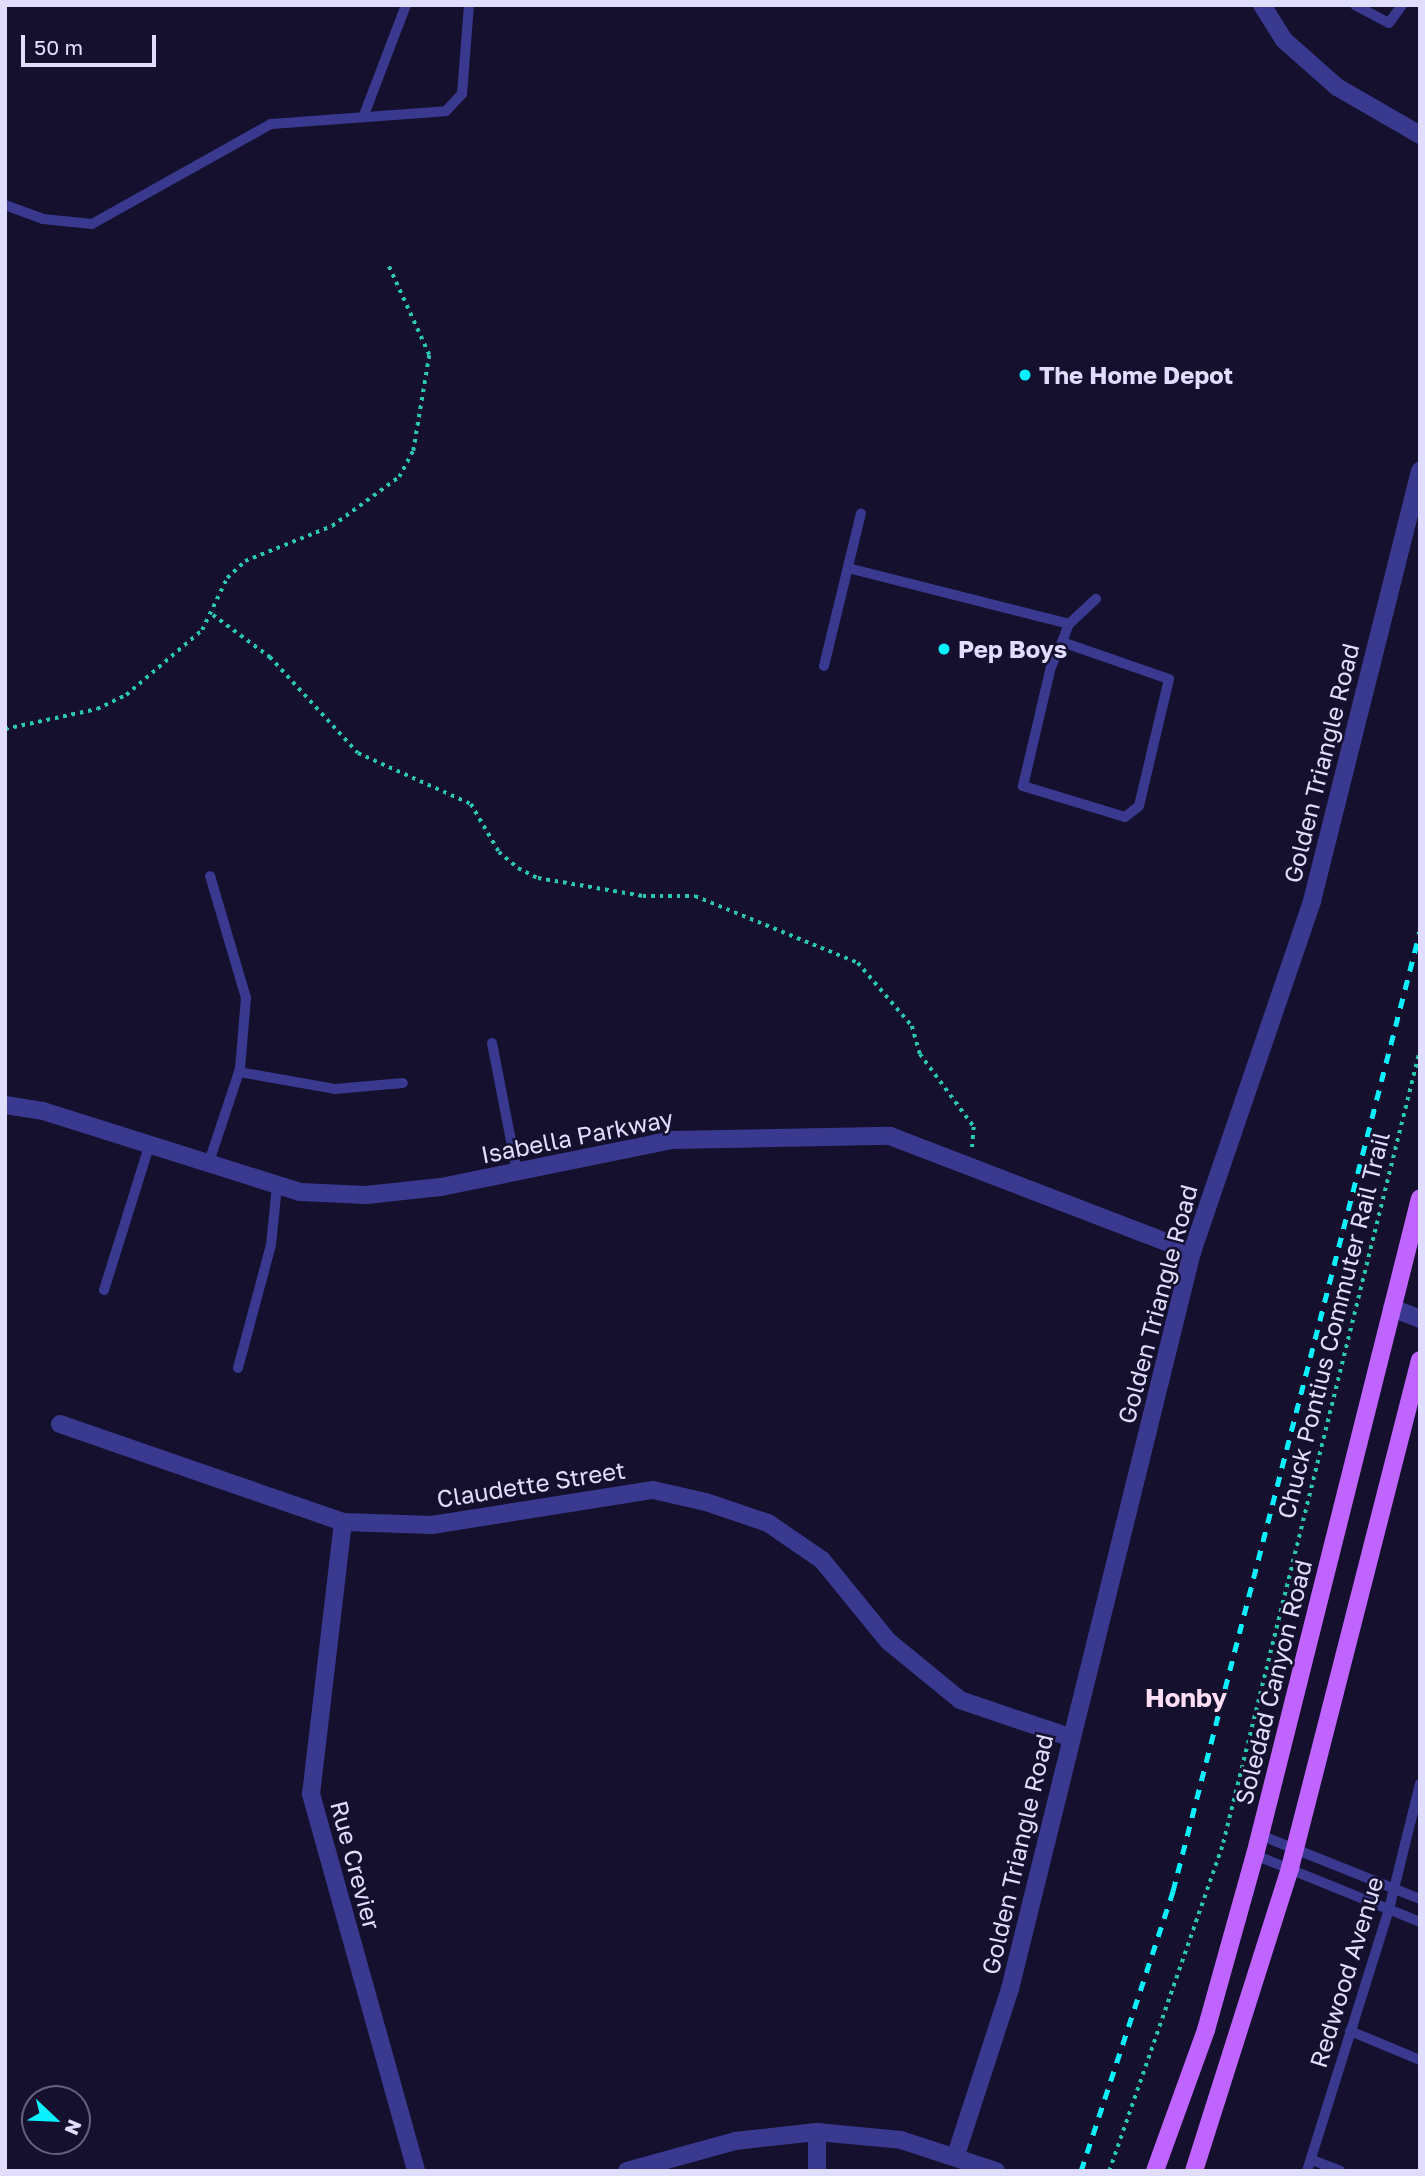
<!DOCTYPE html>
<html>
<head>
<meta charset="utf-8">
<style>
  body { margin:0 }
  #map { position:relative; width:1425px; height:2176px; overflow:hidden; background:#14102e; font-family:"Golos Text",sans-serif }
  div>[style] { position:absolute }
  .path>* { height:3.5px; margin-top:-1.75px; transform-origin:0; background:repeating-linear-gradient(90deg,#2ac7b6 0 3.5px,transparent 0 8.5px) }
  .service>* { height:10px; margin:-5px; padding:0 5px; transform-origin:5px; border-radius:5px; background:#39398f }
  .minor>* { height:18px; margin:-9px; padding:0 9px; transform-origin:9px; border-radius:9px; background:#39398f }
  .tertiary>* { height:18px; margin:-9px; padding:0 9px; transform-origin:9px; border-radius:9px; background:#39398f }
  .primary>* { height:18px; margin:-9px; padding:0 9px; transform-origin:9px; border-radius:9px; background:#bf64ff }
  .rail>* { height:5px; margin-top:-2.5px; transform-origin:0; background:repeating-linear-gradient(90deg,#09f1ff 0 10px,transparent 0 19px) }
  .dots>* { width:19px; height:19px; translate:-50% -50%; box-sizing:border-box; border:4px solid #14102e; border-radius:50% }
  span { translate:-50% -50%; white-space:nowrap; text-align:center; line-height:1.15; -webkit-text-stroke:5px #14102e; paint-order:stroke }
  .poi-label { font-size:24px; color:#e0ddff; font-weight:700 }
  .left { translate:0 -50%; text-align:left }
  .street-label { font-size:24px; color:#e0ddff }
  .neighbourhood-label { font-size:26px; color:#ffdff5; font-weight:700 }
  .frame { position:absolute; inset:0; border:7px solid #e0ddff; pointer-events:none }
  .north { position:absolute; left:21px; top:2085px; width:70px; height:70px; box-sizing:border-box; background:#14102e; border:2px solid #666282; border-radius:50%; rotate:113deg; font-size:19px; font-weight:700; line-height:28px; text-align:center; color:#e0ddff }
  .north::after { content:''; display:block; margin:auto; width:24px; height:32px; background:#09f1ff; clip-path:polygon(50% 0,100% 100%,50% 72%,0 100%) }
  .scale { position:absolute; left:21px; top:35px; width:135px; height:32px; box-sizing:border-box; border:4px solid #e0ddff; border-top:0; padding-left:9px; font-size:21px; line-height:24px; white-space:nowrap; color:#e0ddff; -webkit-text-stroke:5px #14102e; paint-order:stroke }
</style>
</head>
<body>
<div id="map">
  <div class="path">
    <div style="left:213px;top:615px;width:71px;rotate:36.4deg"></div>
    <div style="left:270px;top:657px;width:130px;rotate:47.5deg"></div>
    <div style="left:358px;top:753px;width:124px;rotate:24.3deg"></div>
    <div style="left:471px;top:804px;width:56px;rotate:59.7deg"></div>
    <div style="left:499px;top:852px;width:25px;rotate:40deg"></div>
    <div style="left:518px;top:868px;width:22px;rotate:27deg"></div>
    <div style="left:538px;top:878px;width:107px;rotate:9.7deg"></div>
    <div style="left:643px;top:896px;width:52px"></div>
    <div style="left:695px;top:896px;width:176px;rotate:22.3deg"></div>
    <div style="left:858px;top:963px;width:83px;rotate:49.4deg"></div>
    <div style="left:912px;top:1026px;width:29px;rotate:74deg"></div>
    <div style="left:920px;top:1054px;width:91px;rotate:53.5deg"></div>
    <div style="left:974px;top:1127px;width:24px;rotate:95deg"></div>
    <div style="left:5px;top:729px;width:94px;rotate:-12.3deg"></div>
    <div style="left:97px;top:709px;width:32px;rotate:-26deg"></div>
    <div style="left:126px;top:695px;width:100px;rotate:-40.5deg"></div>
    <div style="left:202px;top:630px;width:58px;rotate:-64.3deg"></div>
    <div style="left:227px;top:578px;width:25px;rotate:-43deg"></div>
    <div style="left:245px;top:561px;width:94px;rotate:-21.9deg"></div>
    <div style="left:332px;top:526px;width:83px;rotate:-36.2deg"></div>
    <div style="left:399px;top:477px;width:30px;rotate:-62deg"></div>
    <div style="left:413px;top:451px;width:97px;rotate:-80.5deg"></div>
    <div style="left:429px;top:355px;width:99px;rotate:-114.5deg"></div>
    <div style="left:1109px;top:2171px;width:347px;rotate:-70.8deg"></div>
    <div style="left:1223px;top:1843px;width:818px;rotate:-76.07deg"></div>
  </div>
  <div class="service">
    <div style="left:1355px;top:5px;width:38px;rotate:28deg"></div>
    <div style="left:1389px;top:23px;width:22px;rotate:-54deg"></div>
    <div style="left:364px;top:115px;width:118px;rotate:-69.1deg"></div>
    <div style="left:5px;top:205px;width:40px;rotate:20.2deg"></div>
    <div style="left:43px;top:219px;width:49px;rotate:5.8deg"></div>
    <div style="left:92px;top:224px;width:205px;rotate:-29.2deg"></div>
    <div style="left:271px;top:124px;width:175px;rotate:-4.2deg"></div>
    <div style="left:446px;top:111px;width:23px;rotate:-47deg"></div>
    <div style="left:462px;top:94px;width:89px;rotate:-85.5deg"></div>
    <div style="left:848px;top:568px;width:228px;rotate:14.2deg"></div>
    <div style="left:1062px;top:642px;width:113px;rotate:19.1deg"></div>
    <div style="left:1169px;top:679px;width:130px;rotate:103.3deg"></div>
    <div style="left:1139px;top:806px;width:18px;rotate:142deg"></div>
    <div style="left:1125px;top:817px;width:107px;rotate:-163.1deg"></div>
    <div style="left:1023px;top:786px;width:122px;rotate:-76.8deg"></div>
    <div style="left:1051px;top:667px;width:27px;rotate:-66deg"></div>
    <div style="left:1062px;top:642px;width:19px;rotate:-69deg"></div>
    <div style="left:1069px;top:624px;width:37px;rotate:-43deg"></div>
    <div style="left:824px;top:666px;width:157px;rotate:-76.4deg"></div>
    <div style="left:492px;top:1043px;width:131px;rotate:79deg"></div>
    <div style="left:239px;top:1072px;width:97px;rotate:10deg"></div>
    <div style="left:335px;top:1089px;width:68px;rotate:-5deg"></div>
    <div style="left:208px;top:1165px;width:101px;rotate:-71.6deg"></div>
    <div style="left:240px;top:1069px;width:71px;rotate:-85.2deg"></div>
    <div style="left:246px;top:998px;width:127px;rotate:-106.4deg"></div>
    <div style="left:104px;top:1290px;width:151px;rotate:-72.6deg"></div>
    <div style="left:238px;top:1368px;width:127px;rotate:-75deg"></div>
    <div style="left:271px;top:1245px;width:59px;rotate:-84.2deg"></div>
    <div style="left:1260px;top:1835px;width:172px;rotate:21.8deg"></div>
    <div style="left:1255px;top:1855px;width:178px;rotate:22.1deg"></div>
    <div style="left:1350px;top:2031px;width:76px;rotate:22.5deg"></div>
    <div style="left:1312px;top:2160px;width:30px;rotate:21deg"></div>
    <div style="left:1307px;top:2171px;width:275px;rotate:-72.6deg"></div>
    <div style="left:1389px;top:1909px;width:129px;rotate:-76.1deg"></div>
  </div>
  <div class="minor">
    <div style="left:1392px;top:1308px;width:30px;rotate:21deg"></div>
    <div style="left:60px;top:1424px;width:299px;rotate:19.1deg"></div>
    <div style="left:343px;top:1522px;width:89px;rotate:1.9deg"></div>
    <div style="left:432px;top:1525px;width:224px;rotate:-9deg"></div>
    <div style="left:653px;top:1490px;width:54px;rotate:12.8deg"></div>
    <div style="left:706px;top:1502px;width:65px;rotate:18.7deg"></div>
    <div style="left:768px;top:1523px;width:65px;rotate:34.4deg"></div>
    <div style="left:822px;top:1560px;width:104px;rotate:50.8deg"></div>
    <div style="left:888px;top:1641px;width:93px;rotate:39.3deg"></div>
    <div style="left:960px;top:1700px;width:115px;rotate:18.7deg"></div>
    <div style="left:343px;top:1522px;width:274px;rotate:96.7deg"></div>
    <div style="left:311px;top:1794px;width:391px;rotate:74.4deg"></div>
    <div style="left:817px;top:2171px;width:39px;rotate:-90deg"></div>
  </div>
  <div class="tertiary">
    <div style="left:1262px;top:5px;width:41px;rotate:57.8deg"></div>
    <div style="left:1284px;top:40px;width:71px;rotate:41.6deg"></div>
    <div style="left:1337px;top:87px;width:96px;rotate:30deg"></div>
    <div style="left:5px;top:1105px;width:38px;rotate:9deg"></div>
    <div style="left:43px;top:1111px;width:269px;rotate:17.5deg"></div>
    <div style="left:300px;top:1192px;width:66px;rotate:2.6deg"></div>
    <div style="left:366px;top:1195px;width:75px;rotate:-6.1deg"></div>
    <div style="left:441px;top:1187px;width:236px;rotate:-11.5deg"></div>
    <div style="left:672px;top:1140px;width:218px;rotate:-1.1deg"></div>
    <div style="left:890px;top:1136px;width:324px;rotate:21deg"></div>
    <div style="left:956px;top:2155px;width:175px;rotate:-72deg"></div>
    <div style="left:1010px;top:1989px;width:759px;rotate:-76.13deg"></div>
    <div style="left:1192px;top:1252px;width:371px;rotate:-71.1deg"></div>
    <div style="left:1312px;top:901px;width:444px;rotate:-75.9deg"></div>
    <div style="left:627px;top:2171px;width:112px;rotate:-15.5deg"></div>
    <div style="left:735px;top:2141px;width:82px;rotate:-6.3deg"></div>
    <div style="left:817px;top:2132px;width:84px;rotate:5.4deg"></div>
    <div style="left:901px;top:2140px;width:100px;rotate:18.1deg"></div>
  </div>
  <div class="primary">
    <div style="left:1155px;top:2171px;width:150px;rotate:-70.1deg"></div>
    <div style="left:1206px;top:2030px;width:182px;rotate:-74.4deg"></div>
    <div style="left:1255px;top:1855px;width:677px;rotate:-75.9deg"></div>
    <div style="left:1194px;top:2171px;width:318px;rotate:-72.4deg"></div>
    <div style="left:1290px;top:1868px;width:524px;rotate:-75.65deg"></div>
  </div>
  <div class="rail">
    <div style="left:1081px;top:2171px;width:295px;rotate:-71.8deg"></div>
    <div style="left:1173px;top:1891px;width:991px;rotate:-75.57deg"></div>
  </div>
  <div class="dots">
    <div style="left:1025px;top:375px;background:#09f1ff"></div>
    <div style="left:944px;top:649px;background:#09f1ff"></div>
  </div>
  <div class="poi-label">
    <span class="left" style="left:1039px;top:375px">The Home Depot</span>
    <span class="left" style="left:958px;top:649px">Pep Boys</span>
  </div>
  <div class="street-label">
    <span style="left:1321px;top:763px;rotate:-76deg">Golden Triangle Road</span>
    <span style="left:577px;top:1136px;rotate:-11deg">Isabella Parkway</span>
    <span style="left:1157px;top:1304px;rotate:-75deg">Golden Triangle Road</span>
    <span style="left:1333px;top:1325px;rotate:-76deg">Chuck Pontius Commuter Rail Trail</span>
    <span style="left:531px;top:1484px;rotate:-9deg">Claudette Street</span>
    <span style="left:1273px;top:1682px;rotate:-76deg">Soledad Canyon Road</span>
    <span style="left:1017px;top:1854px;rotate:-77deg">Golden Triangle Road</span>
    <span style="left:356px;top:1865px;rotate:75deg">Rue Crevier</span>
    <span style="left:1346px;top:1972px;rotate:-73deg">Redwood Avenue</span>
  </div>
  <div class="neighbourhood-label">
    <span style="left:1186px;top:1698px">Honby</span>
  </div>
  <div class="frame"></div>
  <div class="north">N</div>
  <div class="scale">50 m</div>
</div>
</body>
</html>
